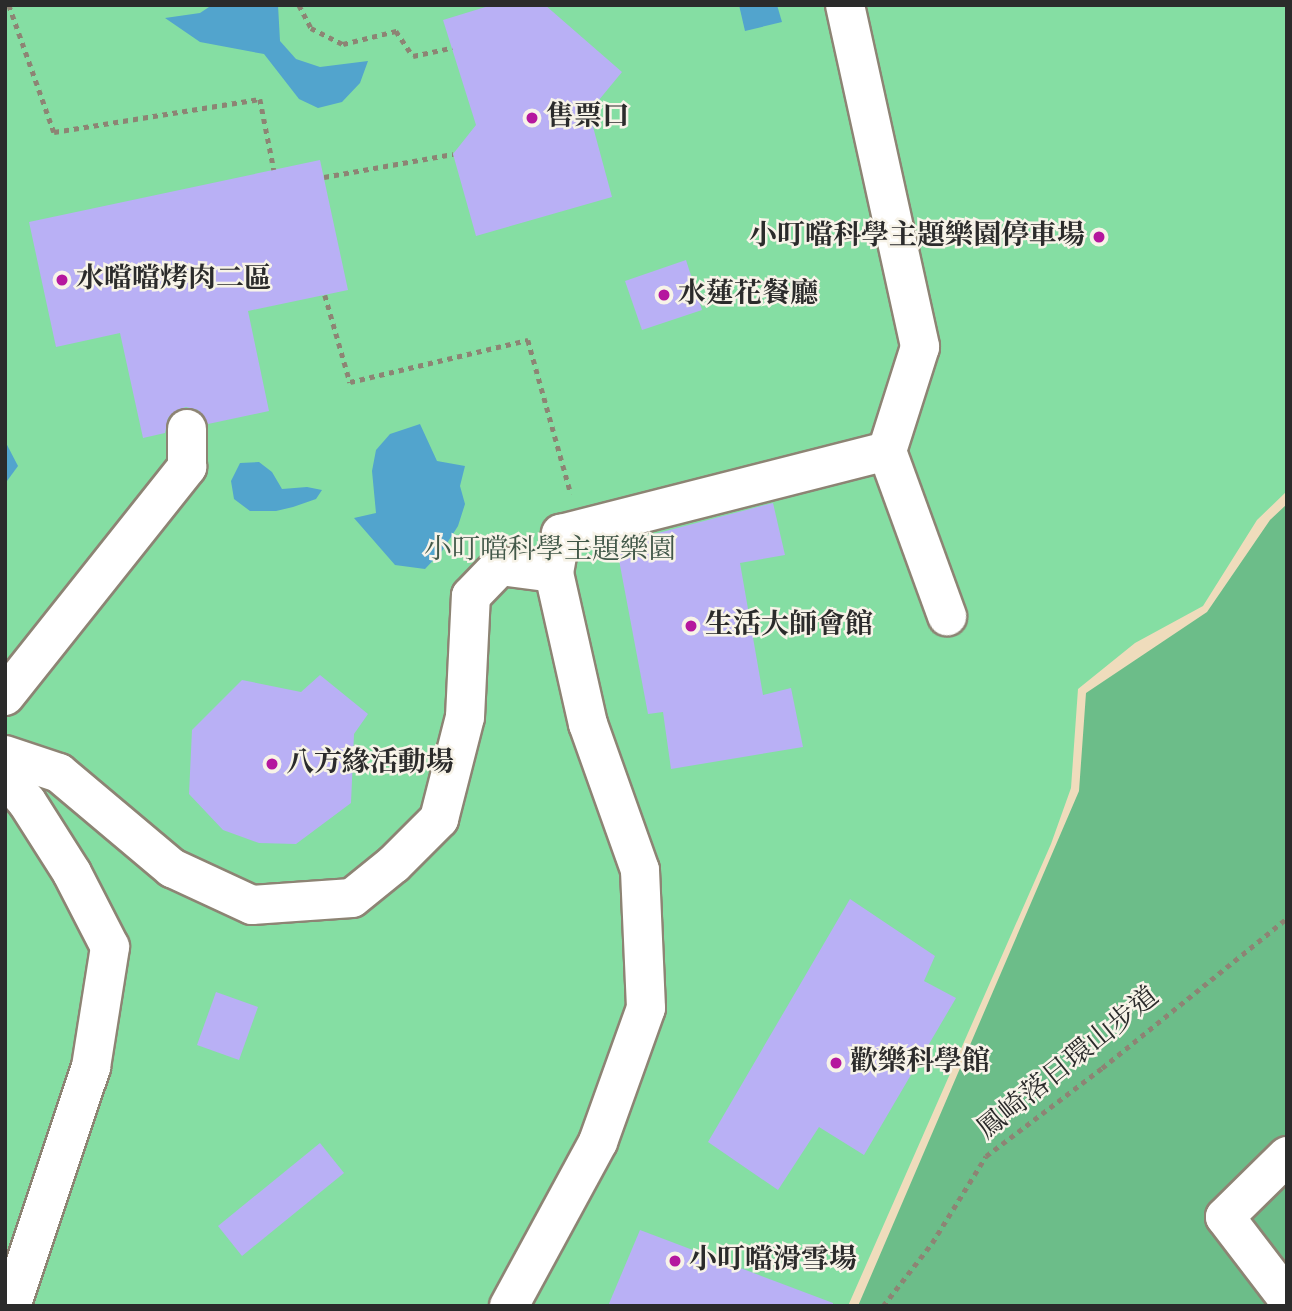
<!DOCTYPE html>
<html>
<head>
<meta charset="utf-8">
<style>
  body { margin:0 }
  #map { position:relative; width:1292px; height:1311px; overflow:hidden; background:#efdcbc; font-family:"Old Standard TT","Noto Serif TC",serif }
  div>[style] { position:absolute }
  .green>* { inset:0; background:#85dea3 }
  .forest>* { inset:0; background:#6cbd89 }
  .water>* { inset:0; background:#52a4cd }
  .building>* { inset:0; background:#b9b0f5 }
  .path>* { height:4.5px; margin-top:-2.25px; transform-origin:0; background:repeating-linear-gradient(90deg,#8d8474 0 5px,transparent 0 10px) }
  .roads { filter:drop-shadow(2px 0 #8d8474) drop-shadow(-2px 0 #8d8474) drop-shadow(0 2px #8d8474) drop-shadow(0 -2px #8d8474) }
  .minor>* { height:38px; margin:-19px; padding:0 19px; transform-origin:19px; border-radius:19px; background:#fff }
  .dots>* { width:19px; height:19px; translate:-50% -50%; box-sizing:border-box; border:4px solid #f7f3e8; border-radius:50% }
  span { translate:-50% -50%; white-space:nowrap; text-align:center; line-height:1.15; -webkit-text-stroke:5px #f7f3e8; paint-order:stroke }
  .poi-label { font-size:28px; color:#2b2b2b; font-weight:700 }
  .left { translate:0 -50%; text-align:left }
  .right { translate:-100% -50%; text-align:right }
  .park-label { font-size:28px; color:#425849 }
  .street-label { font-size:28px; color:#2b2b2b }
  .frame { position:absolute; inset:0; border:7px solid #2b2b2b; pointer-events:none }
</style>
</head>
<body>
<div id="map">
  <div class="green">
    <div style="clip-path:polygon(5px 5px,1287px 5px,1287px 491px,1257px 520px,1203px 606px,1135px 643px,1078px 689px,1071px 788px,1051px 844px,848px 1306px,5px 1306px)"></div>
  </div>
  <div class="forest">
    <div style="clip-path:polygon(1287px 504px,1287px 1306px,858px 1306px,1079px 791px,1086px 693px,1207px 612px,1270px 520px)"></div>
  </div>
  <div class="water">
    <div style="clip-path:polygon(212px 5px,278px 5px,280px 41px,296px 59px,320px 67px,368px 61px,360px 83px,342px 102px,318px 108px,299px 99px,264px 54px,200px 42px,165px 18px,200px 13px)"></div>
    <div style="clip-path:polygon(739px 5px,777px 5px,782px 22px,745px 31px)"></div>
    <div style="clip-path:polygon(420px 424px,437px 461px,465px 466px,460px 486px,465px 504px,458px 526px,442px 551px,425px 569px,395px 565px,354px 518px,376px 513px,372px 471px,376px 450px,390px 434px)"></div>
    <div style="clip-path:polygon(5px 441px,18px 466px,7px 481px,5px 480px)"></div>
    <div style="clip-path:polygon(259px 462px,272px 472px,282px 489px,307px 487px,322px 490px,316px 499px,293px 507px,276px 511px,250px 511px,234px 499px,231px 481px,240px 463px)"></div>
  </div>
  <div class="building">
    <div style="clip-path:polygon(492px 5px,545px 5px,622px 72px,589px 112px,612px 197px,476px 236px,453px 154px,476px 125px,443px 20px)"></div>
    <div style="clip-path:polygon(320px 160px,348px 290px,248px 311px,269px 411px,208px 424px,198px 410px,186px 407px,177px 410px,168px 418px,165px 433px,143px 438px,120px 333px,56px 347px,29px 222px)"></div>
    <div style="clip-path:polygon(686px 260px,702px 310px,642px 330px,625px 281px)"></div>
    <div style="clip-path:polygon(773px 503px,785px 555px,740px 563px,763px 695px,791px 688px,803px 747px,671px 769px,663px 712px,648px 714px,616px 544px)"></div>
    <div style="clip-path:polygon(320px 675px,368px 714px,354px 734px,351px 803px,296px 844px,259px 843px,223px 830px,189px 794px,192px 730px,242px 680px,301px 692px)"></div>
    <div style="clip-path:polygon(850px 899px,935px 956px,924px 981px,956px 998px,864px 1155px,819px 1127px,778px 1190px,708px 1142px)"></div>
    <div style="clip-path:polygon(216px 992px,258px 1007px,239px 1060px,197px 1045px)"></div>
    <div style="clip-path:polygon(320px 1143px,344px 1173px,242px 1256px,218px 1226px)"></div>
    <div style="clip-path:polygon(640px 1230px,833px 1303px,833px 1306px,608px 1306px)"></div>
  </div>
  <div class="path">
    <div style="left:9px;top:5px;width:135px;rotate:70.5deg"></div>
    <div style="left:54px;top:132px;width:209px;rotate:-9.1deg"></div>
    <div style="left:260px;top:99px;width:72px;rotate:78.8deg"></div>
    <div style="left:299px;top:5px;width:26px;rotate:62deg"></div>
    <div style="left:311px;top:28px;width:36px;rotate:27deg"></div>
    <div style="left:343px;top:44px;width:55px;rotate:-13.8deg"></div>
    <div style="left:396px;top:31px;width:30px;rotate:56deg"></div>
    <div style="left:413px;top:56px;width:40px;rotate:-12deg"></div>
    <div style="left:324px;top:177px;width:131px;rotate:-10.1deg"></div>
    <div style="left:325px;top:295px;width:91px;rotate:74deg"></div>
    <div style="left:350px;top:382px;width:183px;rotate:-13.3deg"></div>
    <div style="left:528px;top:340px;width:160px;rotate:74.4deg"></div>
    <div style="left:883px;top:1306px;width:80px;rotate:-52.1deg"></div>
    <div style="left:932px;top:1243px;width:102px;rotate:-58.2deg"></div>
    <div style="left:986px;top:1156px;width:146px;rotate:-37.2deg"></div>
    <div style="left:1102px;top:1068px;width:238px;rotate:-39deg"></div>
  </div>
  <div class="roads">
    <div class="minor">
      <div style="left:845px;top:5px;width:350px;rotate:77.6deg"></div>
      <div style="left:920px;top:347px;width:109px;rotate:107.6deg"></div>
      <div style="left:887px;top:451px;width:176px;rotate:70deg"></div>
      <div style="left:5px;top:696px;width:293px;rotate:-51.5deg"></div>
      <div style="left:187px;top:467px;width:38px;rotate:-90deg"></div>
      <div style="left:5px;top:755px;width:57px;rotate:18.4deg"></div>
      <div style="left:59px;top:773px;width:148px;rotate:40.1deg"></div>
      <div style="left:172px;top:868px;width:88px;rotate:24.8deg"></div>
      <div style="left:252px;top:905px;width:100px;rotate:-4deg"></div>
      <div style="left:352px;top:898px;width:54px;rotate:-39deg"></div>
      <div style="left:394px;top:864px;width:64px;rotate:-45deg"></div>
      <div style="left:439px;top:819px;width:105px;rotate:-75.7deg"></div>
      <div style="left:465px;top:717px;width:121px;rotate:-87.2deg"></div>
      <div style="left:471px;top:596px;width:42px;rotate:-46deg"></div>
      <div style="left:500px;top:566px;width:54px;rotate:7.4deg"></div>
      <div style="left:5px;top:776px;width:34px;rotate:50deg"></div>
      <div style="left:27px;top:802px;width:84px;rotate:57.6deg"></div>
      <div style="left:72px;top:873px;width:83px;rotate:62.8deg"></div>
      <div style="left:110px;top:947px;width:121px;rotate:99deg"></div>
      <div style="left:91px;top:1067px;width:252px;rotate:108.5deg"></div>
      <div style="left:1287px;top:1156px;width:87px;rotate:135.5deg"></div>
      <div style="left:1225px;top:1217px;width:102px;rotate:52.6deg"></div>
      <div style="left:509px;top:1306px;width:187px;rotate:-61.5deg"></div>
      <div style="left:598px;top:1142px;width:142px;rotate:-70.3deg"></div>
      <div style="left:646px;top:1008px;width:138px;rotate:-92.5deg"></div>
      <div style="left:640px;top:870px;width:155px;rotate:-109.6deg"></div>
      <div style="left:588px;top:724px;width:155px;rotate:-102.7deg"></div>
      <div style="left:554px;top:573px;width:40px;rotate:-80deg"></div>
      <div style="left:561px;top:534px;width:336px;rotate:-14.3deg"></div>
    </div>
  </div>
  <div class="dots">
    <div style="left:532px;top:118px;background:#b5179e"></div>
    <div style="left:1099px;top:237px;background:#b5179e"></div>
    <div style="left:62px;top:280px;background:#b5179e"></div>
    <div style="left:664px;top:295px;background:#b5179e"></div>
    <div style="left:691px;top:626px;background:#b5179e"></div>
    <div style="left:272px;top:764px;background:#b5179e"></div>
    <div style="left:836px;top:1063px;background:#b5179e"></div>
    <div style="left:675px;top:1261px;background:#b5179e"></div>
  </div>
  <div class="poi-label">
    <span class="left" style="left:546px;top:118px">售票口</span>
    <span class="right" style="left:1085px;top:237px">小叮噹科學主題樂園停車場</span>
    <span class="left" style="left:76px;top:280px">水噹噹烤肉二區</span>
    <span class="left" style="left:678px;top:295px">水蓮花餐廳</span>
    <span class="left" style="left:705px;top:626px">生活大師會館</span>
    <span class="left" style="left:286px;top:764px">八方緣活動場</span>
    <span class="left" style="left:850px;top:1063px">歡樂科學館</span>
    <span class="left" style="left:689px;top:1261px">小叮噹滑雪場</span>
  </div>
  <div class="park-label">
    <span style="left:550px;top:551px">小叮噹科學主題樂園</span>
  </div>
  <div class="street-label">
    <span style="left:1069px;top:1064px;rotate:-39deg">鳳崎落日環山步道</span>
  </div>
  <div class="frame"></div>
</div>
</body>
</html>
